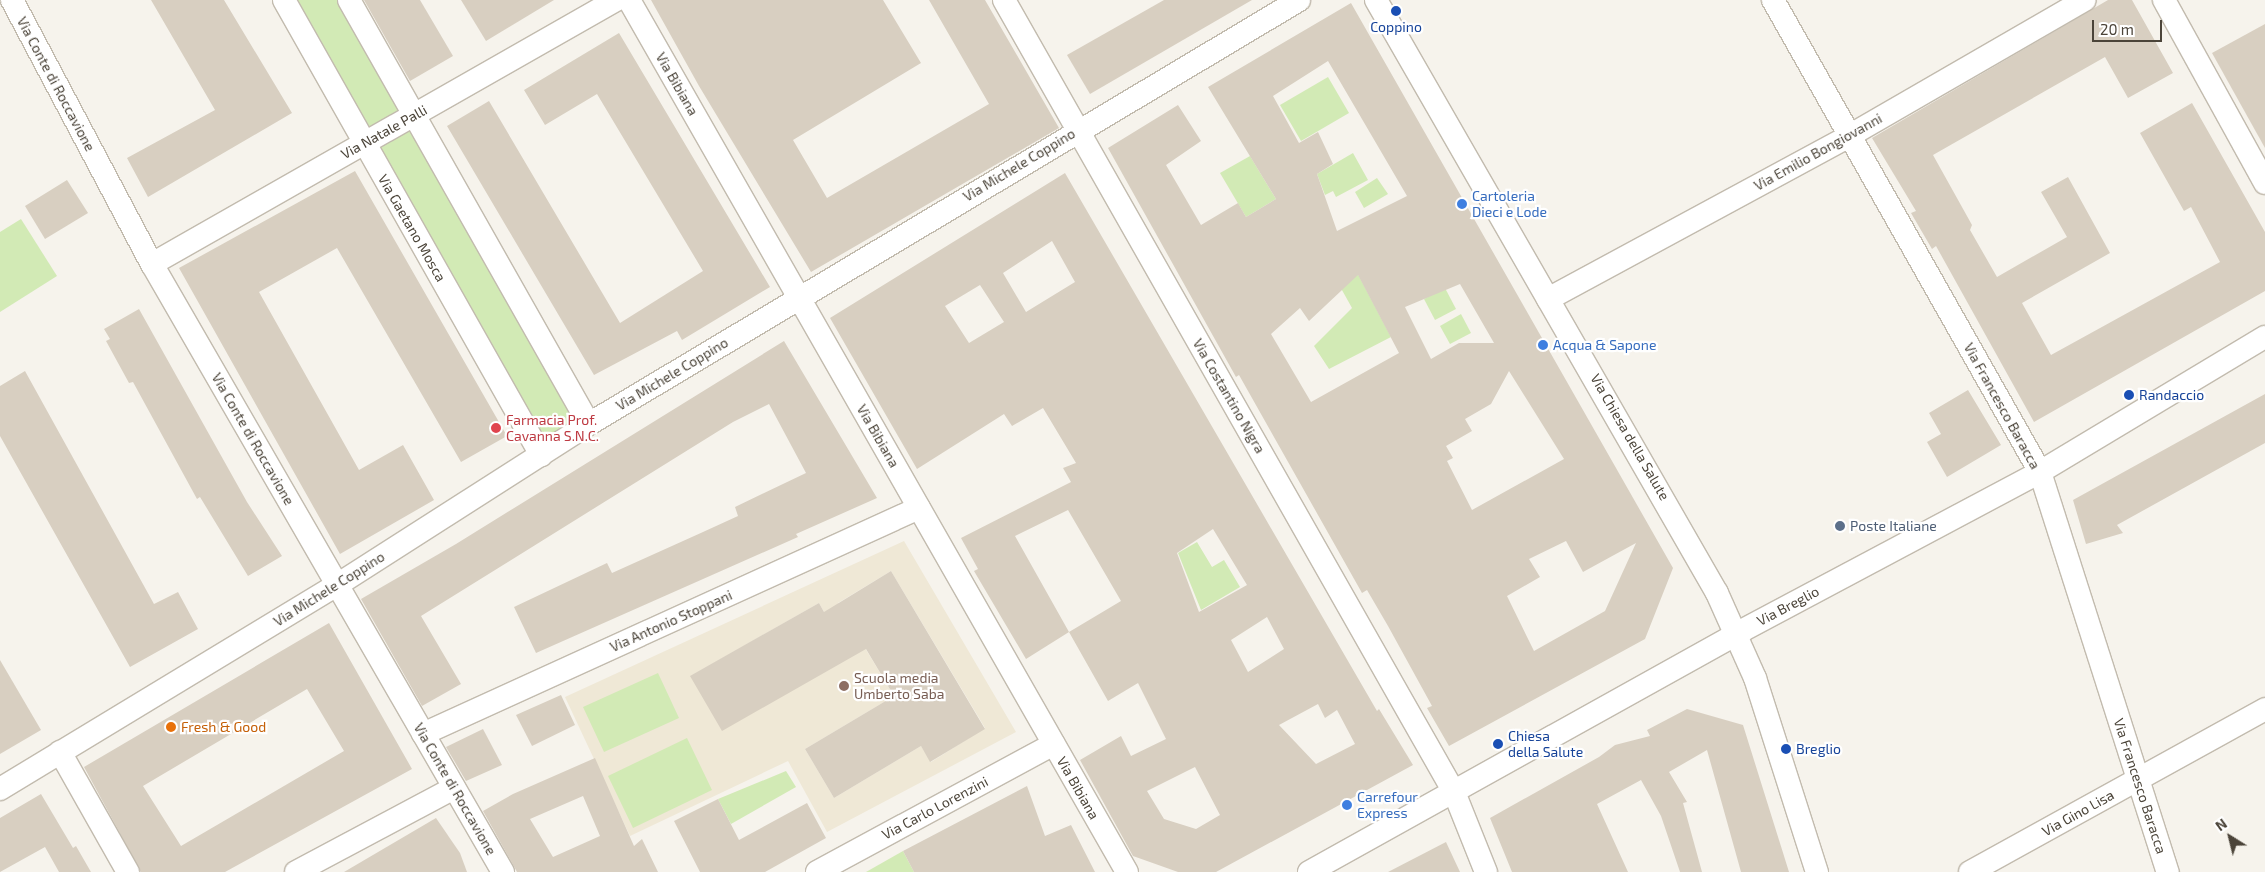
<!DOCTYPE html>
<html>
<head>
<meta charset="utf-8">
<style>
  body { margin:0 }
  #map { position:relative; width:2265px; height:872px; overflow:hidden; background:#f6f3ec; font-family:"Exo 2",sans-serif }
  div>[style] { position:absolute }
  .education>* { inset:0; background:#efe8d6 }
  .green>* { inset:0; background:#d2eab5 }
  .building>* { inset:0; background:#d8cfc1 }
  .roads { filter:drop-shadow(1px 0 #c2bbae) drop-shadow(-1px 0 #c2bbae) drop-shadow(0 1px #c2bbae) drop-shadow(0 -1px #c2bbae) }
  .minor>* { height:22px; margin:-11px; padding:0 11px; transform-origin:11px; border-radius:11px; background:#fff }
  .dots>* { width:14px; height:14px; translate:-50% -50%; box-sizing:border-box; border:2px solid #fff; border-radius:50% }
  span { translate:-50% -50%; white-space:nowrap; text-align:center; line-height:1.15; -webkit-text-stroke:4.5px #fff; paint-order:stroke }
  .transit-label { font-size:14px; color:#164399 }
  .left { translate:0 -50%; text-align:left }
  .street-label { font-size:14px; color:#4b4439 }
  .shop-label { font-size:14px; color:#366cbe }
  .health-label { font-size:14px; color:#be3a42 }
  .service-label { font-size:14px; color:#4e5e75 }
  .education-label { font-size:14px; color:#785e54 }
  .food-label { font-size:14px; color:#c56008 }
  .north { position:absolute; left:2205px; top:812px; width:50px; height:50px; -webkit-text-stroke:4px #fff; paint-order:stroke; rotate:324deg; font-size:14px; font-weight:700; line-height:20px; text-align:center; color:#4b4439 }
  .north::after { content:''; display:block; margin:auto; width:18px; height:22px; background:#4b4439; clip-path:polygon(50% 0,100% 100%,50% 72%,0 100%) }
  .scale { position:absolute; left:2092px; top:20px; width:70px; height:22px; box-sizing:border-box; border:2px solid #4b4439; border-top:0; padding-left:6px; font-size:15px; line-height:18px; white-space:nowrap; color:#4b4439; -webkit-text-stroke:4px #fff; paint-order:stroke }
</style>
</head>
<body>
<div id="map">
  <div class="education">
    <div style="clip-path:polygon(evenodd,904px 541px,1016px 732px,827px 832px,788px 761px,630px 836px,565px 697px,904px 541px,891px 571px,985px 728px,931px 762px,921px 746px,834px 798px,805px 749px,894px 696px,838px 603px,891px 571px,904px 541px,819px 603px,850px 657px,691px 676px,819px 603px)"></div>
  </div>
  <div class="green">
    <div style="clip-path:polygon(284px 0,349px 0,589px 424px,541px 455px)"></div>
    <div style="clip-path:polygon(1328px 77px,1349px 113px,1301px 141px,1280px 105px)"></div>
    <div style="clip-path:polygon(1353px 153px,1368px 180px,1336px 197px,1333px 191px,1325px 195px,1317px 174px)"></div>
    <div style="clip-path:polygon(1250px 156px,1276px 199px,1246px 217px,1220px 173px)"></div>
    <div style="clip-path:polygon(1377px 178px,1388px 194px,1364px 208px,1355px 192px)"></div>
    <div style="clip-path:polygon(21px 219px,57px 276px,0 312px,0 232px)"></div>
    <div style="clip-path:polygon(1349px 257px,1391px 337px,1329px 369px,1314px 346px,1352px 308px,1333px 274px)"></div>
    <div style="clip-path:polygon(1445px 288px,1456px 309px,1435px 320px,1424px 299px)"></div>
    <div style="clip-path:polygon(1461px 314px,1471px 333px,1450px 344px,1440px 326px)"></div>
    <div style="clip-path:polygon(1197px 542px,1212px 567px,1224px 560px,1240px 587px,1201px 610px,1178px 553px)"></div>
    <div style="clip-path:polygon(658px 673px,679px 718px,604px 752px,583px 707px)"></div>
    <div style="clip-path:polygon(687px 738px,712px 790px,633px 828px,608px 776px)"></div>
    <div style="clip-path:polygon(786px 771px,796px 787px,731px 824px,718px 799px)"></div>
    <div style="clip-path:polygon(903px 851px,914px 872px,866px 872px)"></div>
  </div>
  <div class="building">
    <div style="clip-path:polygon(151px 0,224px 0,292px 113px,148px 197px,127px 158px,215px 110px)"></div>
    <div style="clip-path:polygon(364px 0,420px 0,453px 56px,410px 81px)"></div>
    <div style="clip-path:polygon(461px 0,554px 0,486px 41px)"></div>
    <div style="clip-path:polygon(651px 0,883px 0,921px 63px,793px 140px,827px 198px,989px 104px,929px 0,985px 0,1059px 128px,811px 272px,699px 86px)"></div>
    <div style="clip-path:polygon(1164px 0,1252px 0,1090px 94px,1067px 55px)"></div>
    <div style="clip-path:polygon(2108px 0,2132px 0,2173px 73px,2128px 98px,2105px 57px,1933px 155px,1972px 225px,1970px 230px,1997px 277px,2067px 237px,2041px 192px,2068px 177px,2110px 253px,2022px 303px,2051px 355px,2220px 262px,2191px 207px,2184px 211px,2140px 133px,2192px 103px,2265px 232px,2265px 291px,2034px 422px,1936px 246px,1932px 249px,1911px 213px,1916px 211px,1872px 138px)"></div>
    <div style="clip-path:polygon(evenodd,1351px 3px,1673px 568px,1645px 639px,1449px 746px,1427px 708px,1432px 706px,1388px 626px,1367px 590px,1362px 593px,1239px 375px,1236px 377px,1108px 148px,1178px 105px,1201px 141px,1166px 165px,1201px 225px,1238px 203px,1246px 217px,1276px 199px,1208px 87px,1351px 3px,1328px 61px,1407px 196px,1337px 231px,1317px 174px,1333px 164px,1318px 132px,1299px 143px,1273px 96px,1328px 61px,1351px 3px,1358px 275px,1399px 353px,1311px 402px,1271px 334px,1300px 308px,1309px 321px,1358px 275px,1351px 3px,1460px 284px,1494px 343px,1459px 343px,1431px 359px,1405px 307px,1460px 284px,1351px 3px,1509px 371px,1564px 459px,1472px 510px,1447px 461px,1453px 458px,1446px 446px,1472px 431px,1465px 419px,1491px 404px,1509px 371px,1351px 3px,1566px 541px,1583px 572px,1636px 543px,1605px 611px,1534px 651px,1507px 596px,1540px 577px,1529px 559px,1566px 541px)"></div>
    <div style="clip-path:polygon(2265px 24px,2265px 148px,2212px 53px)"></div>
    <div style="clip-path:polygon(619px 33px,770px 287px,682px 340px,677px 331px,594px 375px,447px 126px,489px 101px,620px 323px,703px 271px,597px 94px,545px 125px,524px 90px)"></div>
    <div style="clip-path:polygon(355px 171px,507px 436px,461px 462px,337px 248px,259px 292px,359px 470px,403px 445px,434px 500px,340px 554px,179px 268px)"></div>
    <div style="clip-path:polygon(evenodd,1065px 173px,1377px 711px,1379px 709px,1413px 765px,1216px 872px,1178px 872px,1133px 856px,1080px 760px,1121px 736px,1131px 756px,1166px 739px,1138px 683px,1108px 701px,1069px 632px,1026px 659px,974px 571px,978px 569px,961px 538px,1071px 482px,1063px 468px,1076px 463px,1043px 408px,1012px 426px,1004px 414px,917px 469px,830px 318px,1065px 173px,1052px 241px,1075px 282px,1026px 312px,1003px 273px,1052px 241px,1065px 173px,980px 285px,1004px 322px,969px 343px,945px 306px,980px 285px,1065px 173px,1068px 510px,1121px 601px,1069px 632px,1015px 536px,1068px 510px,1065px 173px,1213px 529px,1247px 585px,1199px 612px,1177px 553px,1213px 529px,1065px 173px,1267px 617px,1284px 649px,1248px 672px,1231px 640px,1267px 617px,1065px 173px,1318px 704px,1325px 718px,1337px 710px,1355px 744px,1316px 764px,1279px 725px,1318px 704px,1065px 173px,1195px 767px,1220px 815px,1196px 829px,1164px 819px,1147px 791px,1195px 767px)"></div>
    <div style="clip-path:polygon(67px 180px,88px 213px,45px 239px,25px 206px)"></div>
    <div style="clip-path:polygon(139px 309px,247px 502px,282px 556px,248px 576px,200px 497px,197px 499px,133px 382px,129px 383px,106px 341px,110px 339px,104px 329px)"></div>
    <div style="clip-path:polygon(784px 341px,877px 498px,796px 534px,798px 537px,536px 653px,514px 607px,607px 563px,612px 573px,703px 532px,738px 516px,735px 507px,806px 473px,769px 404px,733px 422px,421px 616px,461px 684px,422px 706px,361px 599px,456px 544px)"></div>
    <div style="clip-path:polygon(25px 371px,154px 604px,178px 592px,198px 629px,130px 667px,0 436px,0 386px)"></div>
    <div style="clip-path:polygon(1968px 390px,2001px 445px,1947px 477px,1927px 442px,1941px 434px,1929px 413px)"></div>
    <div style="clip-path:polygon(2265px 394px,2265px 443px,2117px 525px,2123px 533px,2086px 544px,2073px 500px)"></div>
    <div style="clip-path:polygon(891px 571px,985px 729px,930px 762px,921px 746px,834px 798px,805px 749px,894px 696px,866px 649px,722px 731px,690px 676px,819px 603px,824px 612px)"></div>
    <div style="clip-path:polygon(evenodd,329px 623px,412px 769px,225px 872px,141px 872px,84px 767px,329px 623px,307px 689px,344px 751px,181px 846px,143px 786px,307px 689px)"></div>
    <div style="clip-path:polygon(0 660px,41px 730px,0 754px)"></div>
    <div style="clip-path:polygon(561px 695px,575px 725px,532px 746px,516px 715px)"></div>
    <div style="clip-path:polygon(1687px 709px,1743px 725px,1789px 872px,1741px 872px,1707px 750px,1669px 772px,1687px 802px,1683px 803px,1702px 872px,1680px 872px,1661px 816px,1641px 780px,1597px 804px,1628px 872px,1512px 872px,1490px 818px,1599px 757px,1615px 745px,1650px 736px,1647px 730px)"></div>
    <div style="clip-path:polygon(483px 729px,502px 765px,466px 781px,446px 747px)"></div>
    <div style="clip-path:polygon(evenodd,595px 758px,634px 846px,642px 839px,658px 872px,517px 872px,483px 811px,513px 794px,595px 758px,583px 796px,600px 836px,553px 857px,530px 819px,583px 796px)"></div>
    <div style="clip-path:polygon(1027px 786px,1045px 836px,1071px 825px,1095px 872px,914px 872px,903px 851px)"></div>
    <div style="clip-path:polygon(41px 794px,73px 848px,76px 846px,91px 872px,59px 872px,45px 847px,0 872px,0 818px)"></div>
    <div style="clip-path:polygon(718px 799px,739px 840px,807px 803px,826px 838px,765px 872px,700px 872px,674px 821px)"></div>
    <div style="clip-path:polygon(436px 818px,460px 853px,467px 872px,344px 872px)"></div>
    <div style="clip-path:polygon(1446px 842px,1460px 872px,1388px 872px)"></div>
  </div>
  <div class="roads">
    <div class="minor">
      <div style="left:12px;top:0;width:299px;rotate:62.1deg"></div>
      <div style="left:152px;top:264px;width:702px;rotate:60deg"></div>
      <div style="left:284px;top:0;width:523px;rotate:60.54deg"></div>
      <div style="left:349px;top:0;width:487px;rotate:60.5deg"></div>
      <div style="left:629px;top:0;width:1004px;rotate:60.27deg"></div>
      <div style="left:1004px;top:0;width:911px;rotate:60.4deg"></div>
      <div style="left:1454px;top:792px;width:86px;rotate:68.2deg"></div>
      <div style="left:1376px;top:0;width:684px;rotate:60.1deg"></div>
      <div style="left:1717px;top:593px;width:93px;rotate:65.9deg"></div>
      <div style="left:1755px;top:678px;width:204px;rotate:72.3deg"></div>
      <div style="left:1773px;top:0;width:542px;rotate:60.5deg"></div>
      <div style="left:2040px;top:472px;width:420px;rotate:72.3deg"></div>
      <div style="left:2164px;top:0;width:209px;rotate:61.1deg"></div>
      <div style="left:152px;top:264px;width:534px;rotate:-29.64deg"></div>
      <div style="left:1548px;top:299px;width:342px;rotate:-28.4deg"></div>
      <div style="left:1849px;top:136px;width:272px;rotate:-30deg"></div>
      <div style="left:423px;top:734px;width:545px;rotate:-24.5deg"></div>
      <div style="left:60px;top:752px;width:138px;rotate:60.5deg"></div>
      <div style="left:0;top:789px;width:394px;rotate:-31.2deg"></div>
      <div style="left:337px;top:585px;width:299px;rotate:-32.6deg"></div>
      <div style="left:589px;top:424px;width:827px;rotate:-30.84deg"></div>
      <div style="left:296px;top:872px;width:179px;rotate:-28deg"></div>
      <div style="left:817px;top:872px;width:269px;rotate:-28.4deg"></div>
      <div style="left:1309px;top:872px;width:497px;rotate:-29.1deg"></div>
      <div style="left:1743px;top:630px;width:336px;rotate:-28deg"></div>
      <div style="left:2040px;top:472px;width:262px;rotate:-31deg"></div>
      <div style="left:1970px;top:872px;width:337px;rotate:-28.9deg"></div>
    </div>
  </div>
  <div class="dots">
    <div style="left:1396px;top:11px;background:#1a4fb4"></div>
    <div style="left:1462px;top:204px;background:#3f7fe0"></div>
    <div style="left:1543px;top:345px;background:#3f7fe0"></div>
    <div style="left:2129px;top:395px;background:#1a4fb4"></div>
    <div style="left:496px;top:428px;background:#e0444e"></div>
    <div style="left:1840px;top:526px;background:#5c6f8a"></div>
    <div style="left:844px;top:686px;background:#8d6e63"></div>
    <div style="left:171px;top:727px;background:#e8710a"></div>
    <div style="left:1498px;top:744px;background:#1a4fb4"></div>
    <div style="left:1786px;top:749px;background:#1a4fb4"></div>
    <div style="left:1347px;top:805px;background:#3f7fe0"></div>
  </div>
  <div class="transit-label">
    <span style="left:1396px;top:27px">Coppino</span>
    <span class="left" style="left:2139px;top:395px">Randaccio</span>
    <span class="left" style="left:1508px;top:744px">Chiesa<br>della Salute</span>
    <span class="left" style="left:1796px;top:749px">Breglio</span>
  </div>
  <div class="street-label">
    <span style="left:56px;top:84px;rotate:62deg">Via Conte di Roccavione</span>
    <span style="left:677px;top:84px;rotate:60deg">Via Bibiana</span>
    <span style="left:384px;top:132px;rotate:-29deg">Via Natale Palli</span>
    <span style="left:1818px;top:152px;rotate:-29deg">Via Emilio Bongiovanni</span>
    <span style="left:1019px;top:165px;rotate:-31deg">Via Michele Coppino</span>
    <span style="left:412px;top:228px;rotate:60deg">Via Gaetano Mosca</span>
    <span style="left:672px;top:374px;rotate:-31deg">Via Michele Coppino</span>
    <span style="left:1229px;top:396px;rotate:60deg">Via Costantino Nigra</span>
    <span style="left:2002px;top:406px;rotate:61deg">Via Francesco Baracca</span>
    <span style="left:878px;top:436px;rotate:60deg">Via Bibiana</span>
    <span style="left:1630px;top:437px;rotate:60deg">Via Chiesa della Salute</span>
    <span style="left:253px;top:439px;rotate:60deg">Via Conte di Roccavione</span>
    <span style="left:329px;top:589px;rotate:-32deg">Via Michele Coppino</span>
    <span style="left:1788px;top:606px;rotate:-28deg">Via Breglio</span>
    <span style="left:671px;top:621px;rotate:-24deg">Via Antonio Stoppani</span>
    <span style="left:2140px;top:786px;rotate:72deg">Via Francesco Baracca</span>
    <span style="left:1078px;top:788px;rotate:60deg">Via Bibiana</span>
    <span style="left:455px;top:789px;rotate:60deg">Via Conte di Roccavione</span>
    <span style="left:935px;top:808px;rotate:-28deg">Via Carlo Lorenzini</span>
    <span style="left:2078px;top:813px;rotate:-29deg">Via Gino Lisa</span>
  </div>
  <div class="shop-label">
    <span class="left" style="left:1472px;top:204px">Cartoleria<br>Dieci e Lode</span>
    <span class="left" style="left:1553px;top:345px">Acqua &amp; Sapone</span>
    <span class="left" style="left:1357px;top:805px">Carrefour<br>Express</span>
  </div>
  <div class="health-label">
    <span class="left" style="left:506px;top:428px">Farmacia Prof.<br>Cavanna S.N.C.</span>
  </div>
  <div class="service-label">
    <span class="left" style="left:1850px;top:526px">Poste Italiane</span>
  </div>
  <div class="education-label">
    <span class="left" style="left:854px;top:686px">Scuola media<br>Umberto Saba</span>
  </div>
  <div class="food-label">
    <span class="left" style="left:181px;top:727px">Fresh &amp; Good</span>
  </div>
  <div class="north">N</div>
  <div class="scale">20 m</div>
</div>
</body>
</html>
